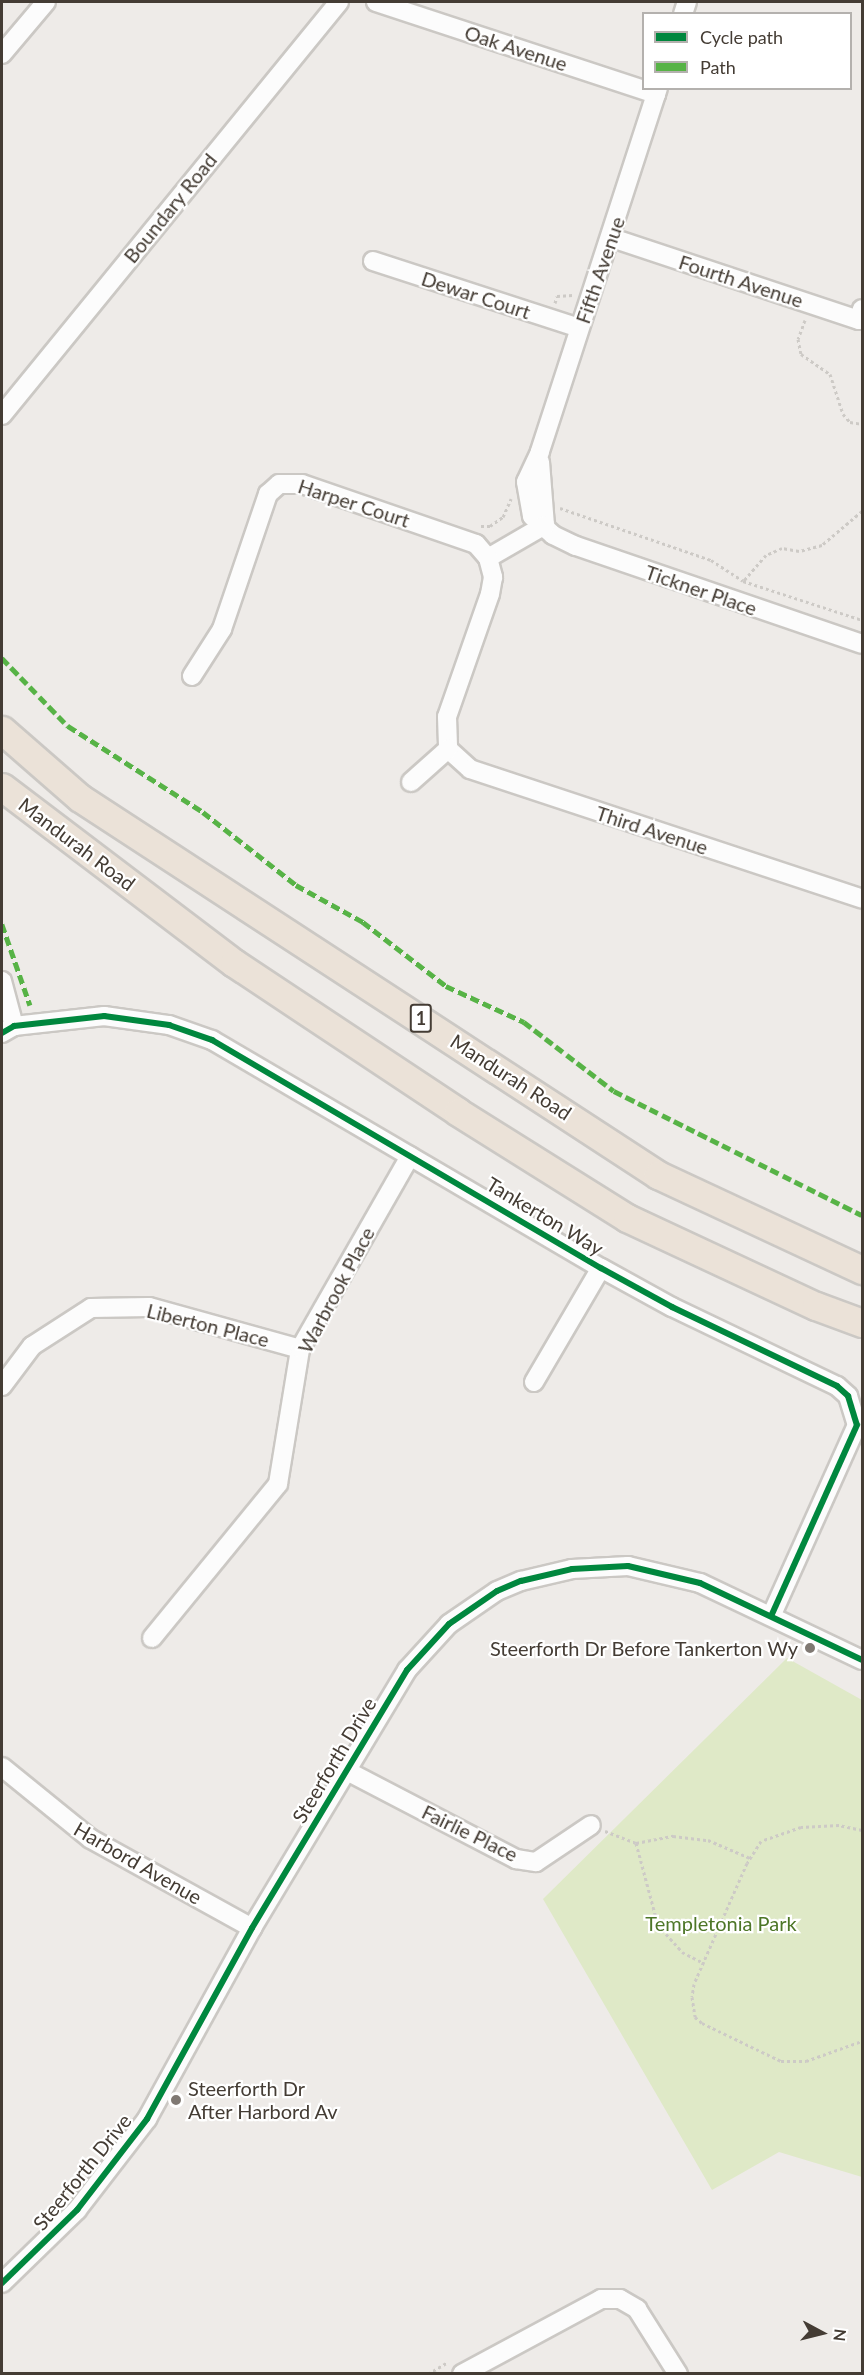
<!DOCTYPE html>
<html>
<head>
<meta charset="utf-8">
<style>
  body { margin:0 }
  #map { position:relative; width:864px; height:2375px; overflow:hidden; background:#eeebe8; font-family:Lato,sans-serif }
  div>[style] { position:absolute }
  .green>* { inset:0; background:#dfe9c7 }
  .path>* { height:3px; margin-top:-1.5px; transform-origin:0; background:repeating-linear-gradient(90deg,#cdcac6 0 3px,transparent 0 6px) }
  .roads { filter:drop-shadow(2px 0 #cbc8c4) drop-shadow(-2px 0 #cbc8c4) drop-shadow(0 2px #cbc8c4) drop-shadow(0 -2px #cbc8c4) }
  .minor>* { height:18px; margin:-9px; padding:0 9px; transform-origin:9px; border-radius:9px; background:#fcfcfc }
  .highway>* { height:27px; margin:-13.5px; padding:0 13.5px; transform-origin:13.5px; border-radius:13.5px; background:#ebe2d8 }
  .quiet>* { height:4.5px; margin-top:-2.25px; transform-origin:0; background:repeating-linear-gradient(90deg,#57b346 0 9px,transparent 0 13.5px) }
  .cycleway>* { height:6px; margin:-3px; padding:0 3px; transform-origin:3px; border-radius:3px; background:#00873e }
  .dots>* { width:16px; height:16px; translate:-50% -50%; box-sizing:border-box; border:3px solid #fff; border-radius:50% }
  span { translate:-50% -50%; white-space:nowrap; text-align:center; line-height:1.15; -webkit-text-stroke:4.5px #fff; paint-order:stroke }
  .shield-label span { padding:2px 4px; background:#fff; border:2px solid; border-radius:4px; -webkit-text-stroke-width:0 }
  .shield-label { font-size:18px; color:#443c34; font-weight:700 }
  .street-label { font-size:20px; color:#443c34 }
  .poi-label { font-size:20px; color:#443c34 }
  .right { translate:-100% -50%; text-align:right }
  .left { translate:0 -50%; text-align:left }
  .park-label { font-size:20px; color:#4d7627 }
  .frame { position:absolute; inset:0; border:3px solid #443c34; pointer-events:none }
  .legend { position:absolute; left:642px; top:12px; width:210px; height:78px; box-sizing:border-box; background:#fff; border:2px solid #b4b1ae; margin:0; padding:8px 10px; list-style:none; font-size:18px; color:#443c34 }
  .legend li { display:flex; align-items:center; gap:12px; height:30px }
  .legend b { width:30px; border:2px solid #b4b1ae }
  .north { position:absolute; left:792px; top:2303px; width:60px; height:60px; -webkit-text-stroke:4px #fff; paint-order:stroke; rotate:97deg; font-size:16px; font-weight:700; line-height:24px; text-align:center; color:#443c34 }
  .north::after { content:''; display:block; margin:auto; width:21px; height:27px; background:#443c34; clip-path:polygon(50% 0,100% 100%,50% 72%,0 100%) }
</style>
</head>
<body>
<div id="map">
  <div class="green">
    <div style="clip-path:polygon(787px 1658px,862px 1700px,862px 2177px,779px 2152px,712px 2190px,543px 1899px)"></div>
  </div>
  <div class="path">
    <div style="left:555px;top:303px;width:7px;rotate:-74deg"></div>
    <div style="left:557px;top:296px;width:16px;rotate:-4deg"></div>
    <div style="left:805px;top:320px;width:20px;rotate:110deg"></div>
    <div style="left:798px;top:339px;width:15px;rotate:79deg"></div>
    <div style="left:801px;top:354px;width:35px;rotate:35deg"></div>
    <div style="left:830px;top:374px;width:42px;rotate:72deg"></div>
    <div style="left:843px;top:414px;width:11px;rotate:49deg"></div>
    <div style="left:850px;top:422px;width:12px;rotate:9deg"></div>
    <div style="left:560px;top:508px;width:160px;rotate:19deg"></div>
    <div style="left:711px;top:560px;width:38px;rotate:33deg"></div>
    <div style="left:862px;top:511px;width:52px;rotate:139.6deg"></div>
    <div style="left:822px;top:545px;width:24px;rotate:165deg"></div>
    <div style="left:799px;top:551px;width:17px;rotate:-170deg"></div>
    <div style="left:782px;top:548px;width:17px;rotate:156deg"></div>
    <div style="left:766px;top:555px;width:35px;rotate:131deg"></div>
    <div style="left:743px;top:581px;width:125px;rotate:18.1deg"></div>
    <div style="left:481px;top:526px;width:9px"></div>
    <div style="left:490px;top:526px;width:16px;rotate:-35deg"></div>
    <div style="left:503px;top:517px;width:20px;rotate:-66deg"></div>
    <div style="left:862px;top:1830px;width:24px;rotate:-168deg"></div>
    <div style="left:839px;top:1825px;width:38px;rotate:177deg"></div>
    <div style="left:801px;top:1827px;width:42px;rotate:160.7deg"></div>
    <div style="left:761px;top:1841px;width:26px;rotate:122deg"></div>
    <div style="left:747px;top:1863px;width:132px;rotate:113.7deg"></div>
    <div style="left:694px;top:1984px;width:13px;rotate:99deg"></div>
    <div style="left:692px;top:1997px;width:20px;rotate:81deg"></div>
    <div style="left:695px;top:2017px;width:9px;rotate:41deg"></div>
    <div style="left:702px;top:2023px;width:88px;rotate:25.7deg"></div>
    <div style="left:781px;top:2061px;width:25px"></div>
    <div style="left:806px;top:2061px;width:59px;rotate:-19.7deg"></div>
    <div style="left:605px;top:1831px;width:33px;rotate:21deg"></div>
    <div style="left:636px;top:1843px;width:38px;rotate:-11deg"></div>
    <div style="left:673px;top:1836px;width:35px;rotate:7deg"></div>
    <div style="left:708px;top:1840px;width:46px;rotate:23.2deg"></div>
    <div style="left:636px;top:1843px;width:85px;rotate:75deg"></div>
    <div style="left:658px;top:1925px;width:36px;rotate:48deg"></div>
    <div style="left:682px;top:1952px;width:25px;rotate:27deg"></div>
    <div style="left:428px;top:2374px;width:23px;rotate:-31deg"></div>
  </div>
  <div class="roads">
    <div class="minor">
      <div style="left:376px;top:2px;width:295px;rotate:18.2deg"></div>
      <div style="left:683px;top:14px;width:13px;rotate:-72deg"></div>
      <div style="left:2px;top:54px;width:68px;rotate:-49.8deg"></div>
      <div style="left:658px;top:88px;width:383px;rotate:108deg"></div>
      <div style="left:540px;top:452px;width:33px;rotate:115deg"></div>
      <div style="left:526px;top:482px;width:35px;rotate:80deg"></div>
      <div style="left:532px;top:516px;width:28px;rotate:42deg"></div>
      <div style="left:553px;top:535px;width:25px;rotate:26deg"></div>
      <div style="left:576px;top:546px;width:302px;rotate:18.9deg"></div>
      <div style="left:612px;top:238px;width:260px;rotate:18.4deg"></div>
      <div style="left:859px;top:320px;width:11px;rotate:-75deg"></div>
      <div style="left:373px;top:261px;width:217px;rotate:18deg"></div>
      <div style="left:2px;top:415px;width:533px;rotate:-50.79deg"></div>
      <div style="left:540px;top:462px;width:63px;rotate:85.5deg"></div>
      <div style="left:488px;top:558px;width:66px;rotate:-30.1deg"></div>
      <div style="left:192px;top:676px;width:56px;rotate:-57.4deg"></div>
      <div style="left:222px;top:629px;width:143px;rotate:-71.2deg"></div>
      <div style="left:268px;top:494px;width:15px;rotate:-42deg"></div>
      <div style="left:279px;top:484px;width:23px"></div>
      <div style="left:302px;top:484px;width:184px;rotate:19deg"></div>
      <div style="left:476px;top:544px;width:18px;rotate:49deg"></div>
      <div style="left:488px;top:558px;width:20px;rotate:75deg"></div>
      <div style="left:493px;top:577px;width:17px;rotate:100deg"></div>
      <div style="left:490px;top:594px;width:130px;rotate:109.3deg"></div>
      <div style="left:447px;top:717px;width:32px;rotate:88deg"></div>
      <div style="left:448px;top:749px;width:30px;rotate:42deg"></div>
      <div style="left:470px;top:769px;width:413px;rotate:18.3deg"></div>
      <div style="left:411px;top:782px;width:50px;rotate:-41.7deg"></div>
      <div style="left:2px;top:981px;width:47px;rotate:75.1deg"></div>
      <div style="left:2px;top:1033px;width:14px;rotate:-30deg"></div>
      <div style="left:14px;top:1026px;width:91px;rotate:-6.3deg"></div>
      <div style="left:104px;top:1016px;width:66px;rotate:7.9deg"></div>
      <div style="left:169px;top:1025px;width:46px;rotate:19.2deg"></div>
      <div style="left:212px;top:1040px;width:451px;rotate:30.4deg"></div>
      <div style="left:601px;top:1268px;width:81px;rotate:28.8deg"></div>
      <div style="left:672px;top:1307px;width:183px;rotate:25.6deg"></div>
      <div style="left:837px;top:1386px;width:15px;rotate:42deg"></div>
      <div style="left:848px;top:1396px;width:30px;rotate:73deg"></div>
      <div style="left:857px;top:1425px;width:207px;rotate:114.2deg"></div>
      <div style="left:534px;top:1382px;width:132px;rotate:-59.6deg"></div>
      <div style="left:2px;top:1386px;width:50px;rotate:-53.1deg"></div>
      <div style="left:32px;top:1346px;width:70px;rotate:-32.8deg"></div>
      <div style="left:91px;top:1308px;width:58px;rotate:-1deg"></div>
      <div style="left:149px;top:1307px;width:157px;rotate:15.5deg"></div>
      <div style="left:152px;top:1638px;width:199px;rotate:-50.7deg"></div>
      <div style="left:278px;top:1484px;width:137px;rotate:-80.7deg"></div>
      <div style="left:300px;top:1349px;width:222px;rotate:-60.3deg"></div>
      <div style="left:2px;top:1767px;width:114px;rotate:39deg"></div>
      <div style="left:91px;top:1839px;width:184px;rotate:28.9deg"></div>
      <div style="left:347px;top:1771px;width:191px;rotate:27.5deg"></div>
      <div style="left:516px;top:1859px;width:20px;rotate:9deg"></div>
      <div style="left:536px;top:1862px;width:66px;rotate:-33.9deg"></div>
      <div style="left:2px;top:2283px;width:105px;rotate:-44.2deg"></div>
      <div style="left:77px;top:2210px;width:115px;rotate:-52.4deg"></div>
      <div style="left:147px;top:2119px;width:218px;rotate:-61.2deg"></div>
      <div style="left:252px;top:1928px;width:301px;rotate:-59deg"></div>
      <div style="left:407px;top:1670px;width:62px;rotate:-47.6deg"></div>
      <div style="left:449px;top:1624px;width:58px;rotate:-34.5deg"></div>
      <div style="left:497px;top:1591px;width:26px;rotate:-23deg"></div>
      <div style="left:521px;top:1581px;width:52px;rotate:-13.2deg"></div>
      <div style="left:572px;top:1569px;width:56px;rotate:-3.1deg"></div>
      <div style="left:628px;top:1566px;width:74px;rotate:13.3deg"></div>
      <div style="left:700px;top:1583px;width:179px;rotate:25.4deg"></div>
      <div style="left:462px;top:2374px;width:158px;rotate:-28.3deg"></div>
      <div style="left:601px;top:2299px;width:19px"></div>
      <div style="left:620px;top:2299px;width:20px;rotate:30deg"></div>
      <div style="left:637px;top:2309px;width:77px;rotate:57.8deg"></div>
    </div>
    <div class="highway">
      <div style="left:2px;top:730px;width:103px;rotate:41.1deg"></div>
      <div style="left:80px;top:798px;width:690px;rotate:33.11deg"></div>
      <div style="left:658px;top:1175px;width:225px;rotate:25deg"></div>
      <div style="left:2px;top:787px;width:291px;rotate:37.2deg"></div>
      <div style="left:234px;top:963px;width:269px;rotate:33.6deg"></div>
      <div style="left:458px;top:1112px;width:199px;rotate:32.1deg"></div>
      <div style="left:627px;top:1218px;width:208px;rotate:25deg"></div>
      <div style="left:816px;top:1306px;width:49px;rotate:20.3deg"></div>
    </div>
  </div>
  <div class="quiet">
    <div style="left:2px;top:658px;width:95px;rotate:45.9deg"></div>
    <div style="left:68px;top:726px;width:160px;rotate:32.5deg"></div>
    <div style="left:203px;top:812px;width:118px;rotate:38.1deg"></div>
    <div style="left:296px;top:885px;width:77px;rotate:28.9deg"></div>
    <div style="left:363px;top:922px;width:105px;rotate:37.6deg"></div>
    <div style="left:446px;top:986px;width:86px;rotate:24.8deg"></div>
    <div style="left:524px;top:1022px;width:113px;rotate:37.5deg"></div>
    <div style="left:614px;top:1091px;width:277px;rotate:26.6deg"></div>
    <div style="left:2px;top:924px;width:86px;rotate:70.9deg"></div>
  </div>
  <div class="cycleway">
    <div style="left:2px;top:1033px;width:14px;rotate:-30deg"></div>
    <div style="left:14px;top:1026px;width:91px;rotate:-6.3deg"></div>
    <div style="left:104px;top:1016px;width:66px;rotate:7.9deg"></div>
    <div style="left:169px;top:1025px;width:46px;rotate:19.2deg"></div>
    <div style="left:212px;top:1040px;width:451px;rotate:30.4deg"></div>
    <div style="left:601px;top:1268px;width:81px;rotate:28.8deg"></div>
    <div style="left:672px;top:1307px;width:183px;rotate:25.6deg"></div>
    <div style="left:837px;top:1386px;width:15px;rotate:42deg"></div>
    <div style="left:848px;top:1396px;width:30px;rotate:73deg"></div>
    <div style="left:857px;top:1425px;width:207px;rotate:114.2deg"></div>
    <div style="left:2px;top:2283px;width:105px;rotate:-44.2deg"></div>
    <div style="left:77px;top:2210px;width:115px;rotate:-52.4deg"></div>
    <div style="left:147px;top:2119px;width:218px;rotate:-61.2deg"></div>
    <div style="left:252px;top:1928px;width:301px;rotate:-59deg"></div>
    <div style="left:407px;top:1670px;width:62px;rotate:-47.6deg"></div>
    <div style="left:449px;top:1624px;width:58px;rotate:-34.5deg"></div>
    <div style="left:497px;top:1591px;width:26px;rotate:-23deg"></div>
    <div style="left:521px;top:1581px;width:52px;rotate:-13.2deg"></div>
    <div style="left:572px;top:1569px;width:56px;rotate:-3.1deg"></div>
    <div style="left:628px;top:1566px;width:74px;rotate:13.3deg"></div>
    <div style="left:700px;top:1583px;width:179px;rotate:25.4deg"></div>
  </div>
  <div class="dots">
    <div style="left:810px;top:1648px;background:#807973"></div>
    <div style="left:176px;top:2100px;background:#807973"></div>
  </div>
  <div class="shield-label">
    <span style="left:421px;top:1018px">1</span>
  </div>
  <div class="street-label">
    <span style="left:516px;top:48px;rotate:18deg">Oak Avenue</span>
    <span style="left:170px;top:208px;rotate:-51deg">Boundary Road</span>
    <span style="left:600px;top:270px;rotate:-71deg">Fifth Avenue</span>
    <span style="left:741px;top:281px;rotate:18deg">Fourth Avenue</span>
    <span style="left:476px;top:295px;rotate:18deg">Dewar Court</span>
    <span style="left:354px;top:503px;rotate:18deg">Harper Court</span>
    <span style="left:701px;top:590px;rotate:19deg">Tickner Place</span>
    <span style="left:652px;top:830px;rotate:18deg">Third Avenue</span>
    <span style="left:77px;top:844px;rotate:37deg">Mandurah Road</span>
    <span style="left:511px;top:1077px;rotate:33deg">Mandurah Road</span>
    <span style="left:545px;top:1216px;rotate:31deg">Tankerton Way</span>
    <span style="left:336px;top:1290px;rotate:-62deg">Warbrook Place</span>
    <span style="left:208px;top:1325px;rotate:14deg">Liberton Place</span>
    <span style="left:334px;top:1760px;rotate:-59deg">Steerforth Drive</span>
    <span style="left:470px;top:1833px;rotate:26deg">Fairlie Place</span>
    <span style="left:138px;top:1863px;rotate:30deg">Harbord Avenue</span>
    <span style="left:82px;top:2172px;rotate:-51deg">Steerforth Drive</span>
  </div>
  <div class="poi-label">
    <span class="right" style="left:798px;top:1648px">Steerforth Dr Before Tankerton Wy</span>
    <span class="left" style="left:188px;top:2100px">Steerforth Dr<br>After Harbord Av</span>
  </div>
  <div class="park-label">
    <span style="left:721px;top:1923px">Templetonia Park</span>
  </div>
  <div class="frame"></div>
  <ul class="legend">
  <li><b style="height:8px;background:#00873e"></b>Cycle path</li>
  <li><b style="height:8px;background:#57b346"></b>Path</li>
  </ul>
  <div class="north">N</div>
</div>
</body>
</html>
